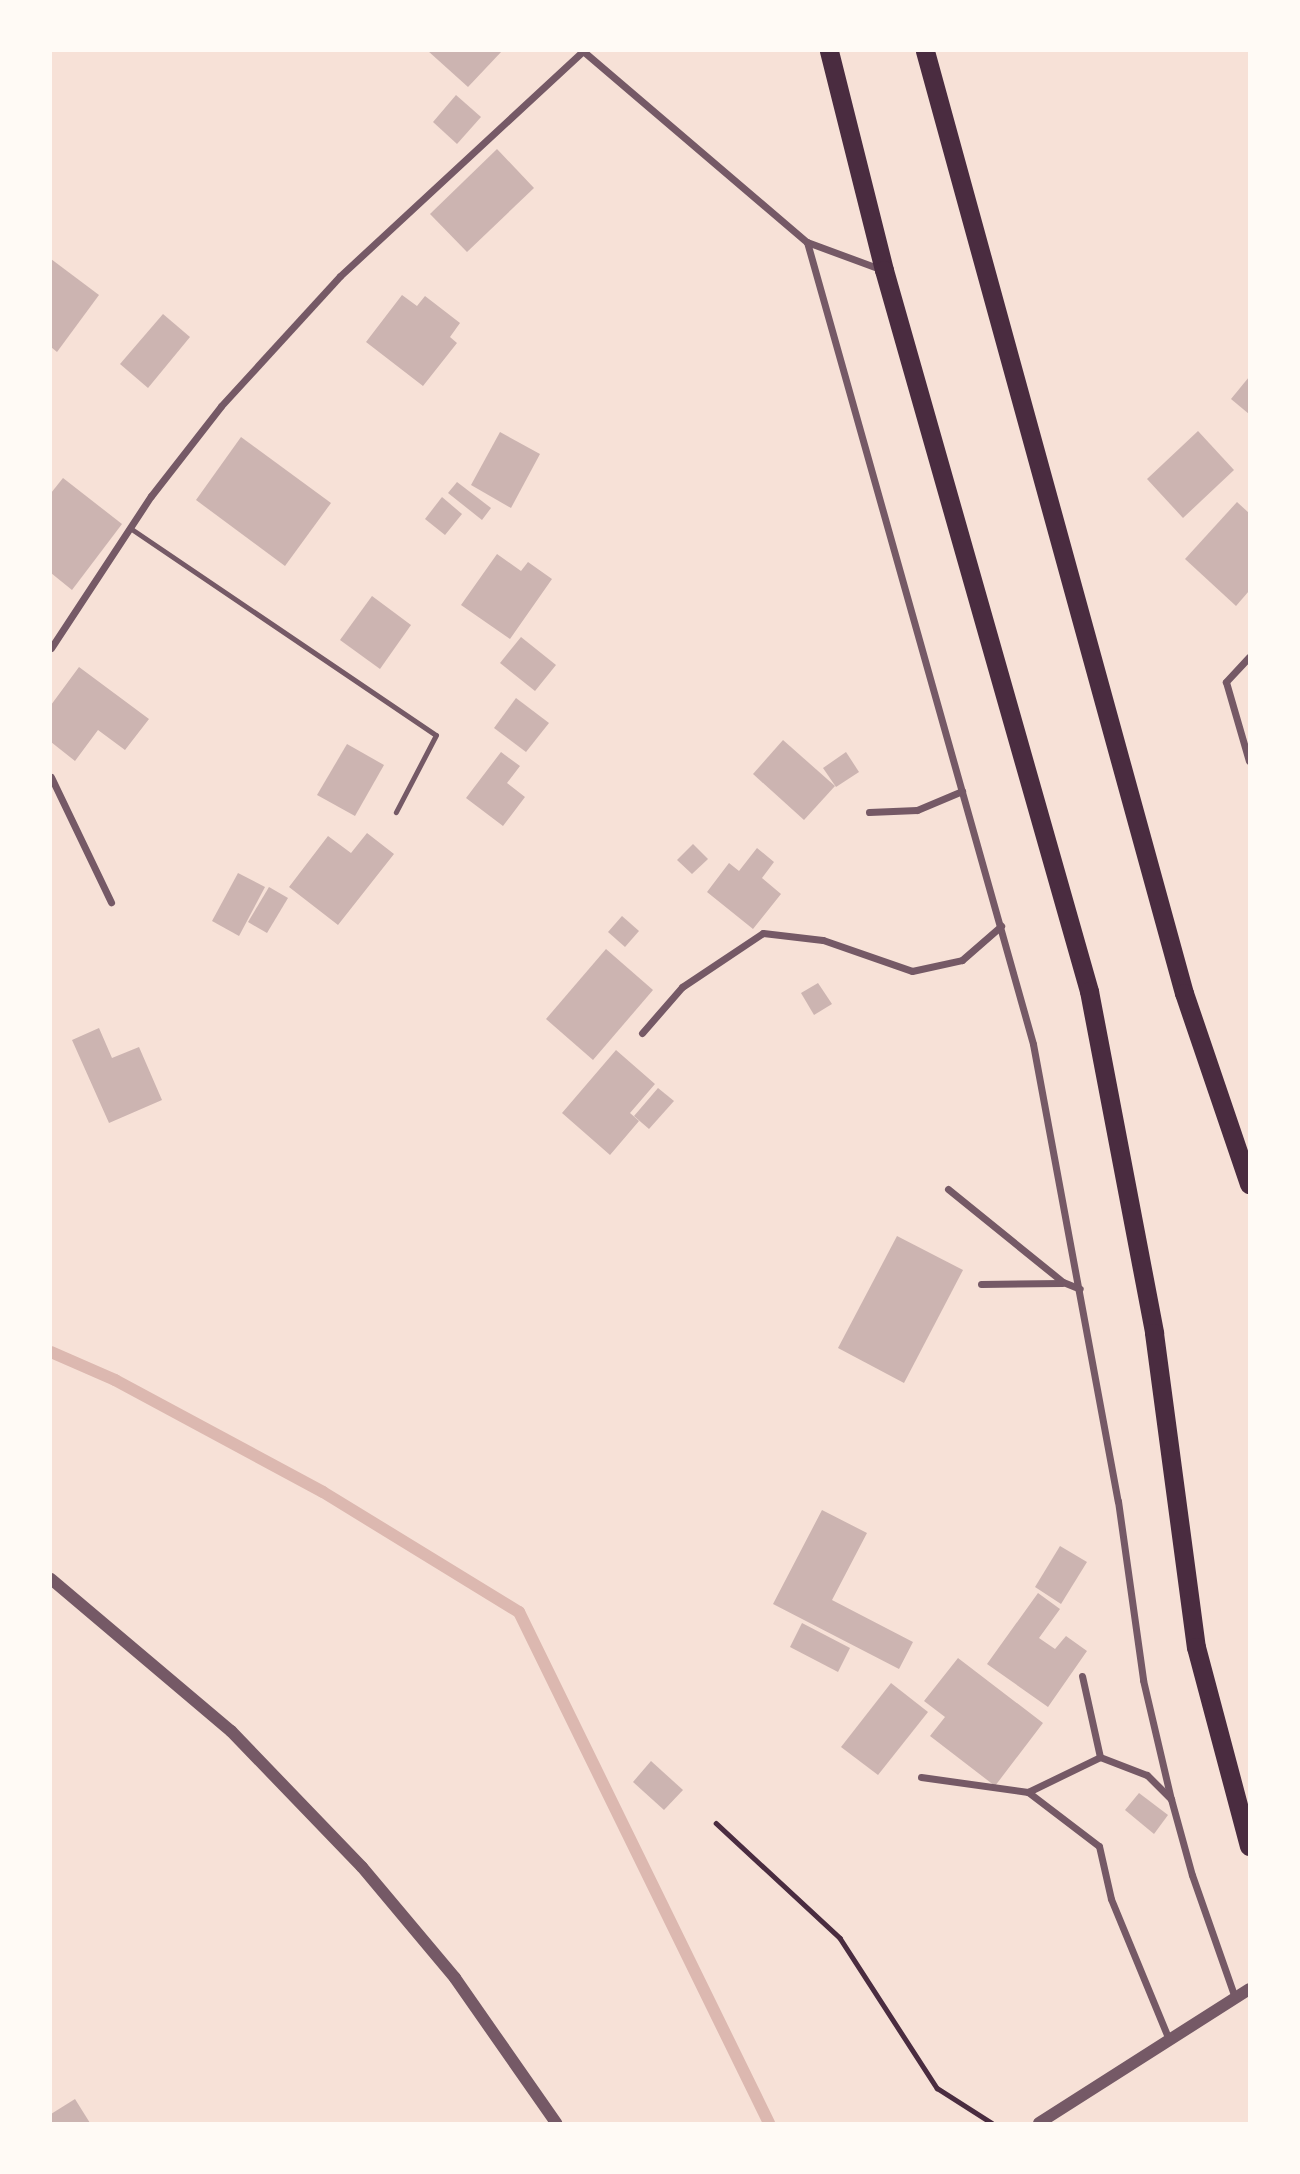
<!DOCTYPE html>
<html>
<head>
<meta charset="utf-8">
<style>
  body { margin:0 }
  #map { position:relative; width:1300px; height:2174px; overflow:hidden; background:#f7e1d7; font-family:"Sofia Sans Condensed",sans-serif }
  div>[style] { position:absolute }
  .stream>* { height:12px; margin:-6px; padding:0 6px; transform-origin:6px; border-radius:6px; background:#dcb8b0 }
  .building>* { inset:0; background:#ccb4b1 }
  .path>* { height:4.5px; margin:-2.25px; padding:0 2.25px; transform-origin:2.25px; border-radius:2.25px; background:#4a2c40 }
  .service>* { height:5px; margin:-2.5px; padding:0 2.5px; transform-origin:2.5px; border-radius:2.5px; background:#755966 }
  .minor>* { height:7px; margin:-3.5px; padding:0 3.5px; transform-origin:3.5px; border-radius:3.5px; background:#755966 }
  .tertiary>* { height:12px; margin:-6px; padding:0 6px; transform-origin:6px; border-radius:6px; background:#755966 }
  .trunk>* { height:19px; margin:-9.5px; padding:0 9.5px; transform-origin:9.5px; border-radius:9.5px; background:#4a2c40 }
  span { translate:-50% -50%; white-space:nowrap; text-align:center; line-height:1.15; -webkit-text-stroke:7px #fffaf5; paint-order:stroke }
  .frame { position:absolute; inset:0; border:52px solid #fffaf5; pointer-events:none }
</style>
</head>
<body>
<div id="map">
  <div class="stream">
    <div style="left:51px;top:1352px;width:70px;rotate:23.6deg"></div>
    <div style="left:115px;top:1380px;width:236px;rotate:28.3deg"></div>
    <div style="left:323px;top:1492px;width:230px;rotate:31.5deg"></div>
    <div style="left:519px;top:1612px;width:569px;rotate:63.93deg"></div>
  </div>
  <div class="building">
    <div style="clip-path:polygon(428px 51px,502px 51px,468px 87px)"></div>
    <div style="clip-path:polygon(456px 95px,481px 117px,457px 144px,433px 122px)"></div>
    <div style="clip-path:polygon(497px 149px,534px 188px,467px 252px,430px 214px)"></div>
    <div style="clip-path:polygon(51px 259px,99px 295px,57px 352px,51px 347px)"></div>
    <div style="clip-path:polygon(402px 295px,417px 306px,425px 296px,460px 323px,450px 337px,457px 343px,423px 386px,366px 342px)"></div>
    <div style="clip-path:polygon(163px 314px,190px 337px,148px 388px,120px 364px)"></div>
    <div style="clip-path:polygon(1249px 377px,1249px 414px,1231px 399px)"></div>
    <div style="clip-path:polygon(1198px 431px,1234px 470px,1183px 518px,1147px 479px)"></div>
    <div style="clip-path:polygon(500px 432px,540px 454px,511px 508px,471px 485px)"></div>
    <div style="clip-path:polygon(241px 437px,331px 503px,285px 566px,196px 500px)"></div>
    <div style="clip-path:polygon(63px 478px,122px 524px,72px 590px,51px 573px,51px 493px)"></div>
    <div style="clip-path:polygon(457px 482px,491px 508px,482px 520px,448px 493px)"></div>
    <div style="clip-path:polygon(442px 497px,462px 514px,445px 535px,425px 519px)"></div>
    <div style="clip-path:polygon(1237px 502px,1249px 513px,1249px 591px,1236px 606px,1185px 559px)"></div>
    <div style="clip-path:polygon(497px 554px,521px 571px,528px 562px,552px 579px,510px 639px,461px 605px)"></div>
    <div style="clip-path:polygon(372px 596px,411px 625px,380px 669px,340px 640px)"></div>
    <div style="clip-path:polygon(521px 637px,556px 665px,535px 691px,500px 663px)"></div>
    <div style="clip-path:polygon(79px 667px,149px 719px,125px 750px,98px 730px,75px 761px,51px 742px,51px 705px)"></div>
    <div style="clip-path:polygon(516px 698px,549px 723px,526px 752px,494px 728px)"></div>
    <div style="clip-path:polygon(783px 740px,835px 786px,804px 820px,753px 774px)"></div>
    <div style="clip-path:polygon(347px 744px,384px 765px,355px 816px,317px 795px)"></div>
    <div style="clip-path:polygon(501px 752px,520px 766px,507px 783px,525px 797px,503px 826px,466px 798px)"></div>
    <div style="clip-path:polygon(846px 752px,859px 772px,836px 787px,823px 768px)"></div>
    <div style="clip-path:polygon(367px 833px,394px 854px,338px 925px,289px 887px,328px 836px,351px 853px)"></div>
    <div style="clip-path:polygon(693px 844px,708px 859px,692px 874px,677px 860px)"></div>
    <div style="clip-path:polygon(757px 848px,774px 862px,762px 878px,781px 894px,753px 929px,707px 892px,729px 863px,739px 871px)"></div>
    <div style="clip-path:polygon(238px 873px,265px 887px,239px 936px,212px 921px)"></div>
    <div style="clip-path:polygon(269px 887px,288px 898px,267px 933px,248px 922px)"></div>
    <div style="clip-path:polygon(622px 916px,639px 931px,625px 947px,608px 932px)"></div>
    <div style="clip-path:polygon(606px 949px,653px 990px,593px 1060px,546px 1019px)"></div>
    <div style="clip-path:polygon(818px 983px,832px 1004px,814px 1015px,801px 993px)"></div>
    <div style="clip-path:polygon(99px 1028px,112px 1058px,139px 1047px,162px 1100px,109px 1123px,72px 1040px)"></div>
    <div style="clip-path:polygon(616px 1050px,655px 1084px,630px 1113px,639px 1121px,610px 1155px,562px 1113px)"></div>
    <div style="clip-path:polygon(658px 1088px,674px 1101px,649px 1129px,634px 1116px)"></div>
    <div style="clip-path:polygon(897px 1236px,963px 1270px,904px 1383px,838px 1348px)"></div>
    <div style="clip-path:polygon(822px 1510px,867px 1533px,832px 1600px,913px 1642px,899px 1669px,773px 1604px)"></div>
    <div style="clip-path:polygon(1060px 1546px,1087px 1562px,1061px 1604px,1035px 1587px)"></div>
    <div style="clip-path:polygon(1038px 1593px,1060px 1609px,1039px 1638px,1055px 1649px,1066px 1636px,1087px 1651px,1048px 1707px,987px 1664px)"></div>
    <div style="clip-path:polygon(802px 1623px,850px 1648px,838px 1672px,790px 1647px)"></div>
    <div style="clip-path:polygon(958px 1658px,1043px 1723px,995px 1786px,930px 1736px,945px 1717px,924px 1701px)"></div>
    <div style="clip-path:polygon(891px 1683px,928px 1712px,878px 1775px,841px 1747px)"></div>
    <div style="clip-path:polygon(651px 1761px,683px 1790px,664px 1810px,633px 1782px)"></div>
    <div style="clip-path:polygon(1139px 1793px,1168px 1815px,1154px 1834px,1125px 1810px)"></div>
    <div style="clip-path:polygon(75px 2099px,90px 2123px,51px 2123px,51px 2114px)"></div>
  </div>
  <div class="path">
    <div style="left:716px;top:1823px;width:169px;rotate:42.8deg"></div>
    <div style="left:840px;top:1938px;width:179px;rotate:57.1deg"></div>
    <div style="left:937px;top:2088px;width:65px;rotate:32.5deg"></div>
  </div>
  <div class="service">
    <div style="left:130px;top:528px;width:369px;rotate:34.1deg"></div>
    <div style="left:436px;top:735px;width:87px;rotate:117.5deg"></div>
  </div>
  <div class="minor">
    <div style="left:583px;top:51px;width:294px;rotate:40.5deg"></div>
    <div style="left:807px;top:242px;width:78px;rotate:20.3deg"></div>
    <div style="left:807px;top:242px;width:833px;rotate:74.26deg"></div>
    <div style="left:1033px;top:1044px;width:465px;rotate:79.5deg"></div>
    <div style="left:1118px;top:1501px;width:181px;rotate:82deg"></div>
    <div style="left:1143px;top:1680px;width:122px;rotate:76.8deg"></div>
    <div style="left:51px;top:648px;width:182px;rotate:-56.7deg"></div>
    <div style="left:151px;top:496px;width:114px;rotate:-52.1deg"></div>
    <div style="left:221px;top:406px;width:176px;rotate:-47.5deg"></div>
    <div style="left:340px;top:276px;width:331px;rotate:-42.8deg"></div>
    <div style="left:1249px;top:657px;width:34px;rotate:133deg"></div>
    <div style="left:1226px;top:682px;width:82px;rotate:73.8deg"></div>
    <div style="left:51px;top:777px;width:139px;rotate:64.4deg"></div>
    <div style="left:869px;top:812px;width:48px;rotate:-2.4deg"></div>
    <div style="left:917px;top:810px;width:49px;rotate:-22.9deg"></div>
    <div style="left:642px;top:1033px;width:61px;rotate:-49deg"></div>
    <div style="left:682px;top:987px;width:97px;rotate:-33.7deg"></div>
    <div style="left:763px;top:933px;width:60px;rotate:6.7deg"></div>
    <div style="left:823px;top:940px;width:94px;rotate:19.2deg"></div>
    <div style="left:912px;top:971px;width:51px;rotate:-12.4deg"></div>
    <div style="left:962px;top:960px;width:52px;rotate:-41.1deg"></div>
    <div style="left:948px;top:1189px;width:148px;rotate:39deg"></div>
    <div style="left:1063px;top:1282px;width:18px;rotate:22deg"></div>
    <div style="left:981px;top:1284px;width:81px;rotate:-0.7deg"></div>
    <div style="left:1100px;top:1757px;width:50px;rotate:21deg"></div>
    <div style="left:1147px;top:1775px;width:34px;rotate:45deg"></div>
    <div style="left:1171px;top:1799px;width:79px;rotate:74.6deg"></div>
    <div style="left:1192px;top:1875px;width:130px;rotate:70.7deg"></div>
    <div style="left:921px;top:1777px;width:108px;rotate:8deg"></div>
    <div style="left:1028px;top:1792px;width:89px;rotate:37.3deg"></div>
    <div style="left:1099px;top:1846px;width:54px;rotate:77.2deg"></div>
    <div style="left:1111px;top:1899px;width:152px;rotate:67.6deg"></div>
    <div style="left:1028px;top:1792px;width:80px;rotate:-25.9deg"></div>
    <div style="left:1100px;top:1757px;width:83px;rotate:-102.5deg"></div>
  </div>
  <div class="tertiary">
    <div style="left:51px;top:1579px;width:236px;rotate:40.2deg"></div>
    <div style="left:231px;top:1731px;width:189px;rotate:46.1deg"></div>
    <div style="left:362px;top:1867px;width:145px;rotate:50deg"></div>
    <div style="left:455px;top:1978px;width:177px;rotate:55.1deg"></div>
    <div style="left:1039px;top:2123px;width:249px;rotate:-32.5deg"></div>
  </div>
  <div class="trunk">
    <div style="left:829px;top:51px;width:226px;rotate:75.9deg"></div>
    <div style="left:884px;top:270px;width:750px;rotate:74.13deg"></div>
    <div style="left:1089px;top:991px;width:348px;rotate:79.2deg"></div>
    <div style="left:1154px;top:1333px;width:317px;rotate:82.4deg"></div>
    <div style="left:1196px;top:1647px;width:206px;rotate:75.1deg"></div>
    <div style="left:925px;top:51px;width:977px;rotate:74.63deg"></div>
    <div style="left:1184px;top:993px;width:202px;rotate:71.2deg"></div>
  </div>
  <div class="frame"></div>
</div>
</body>
</html>
